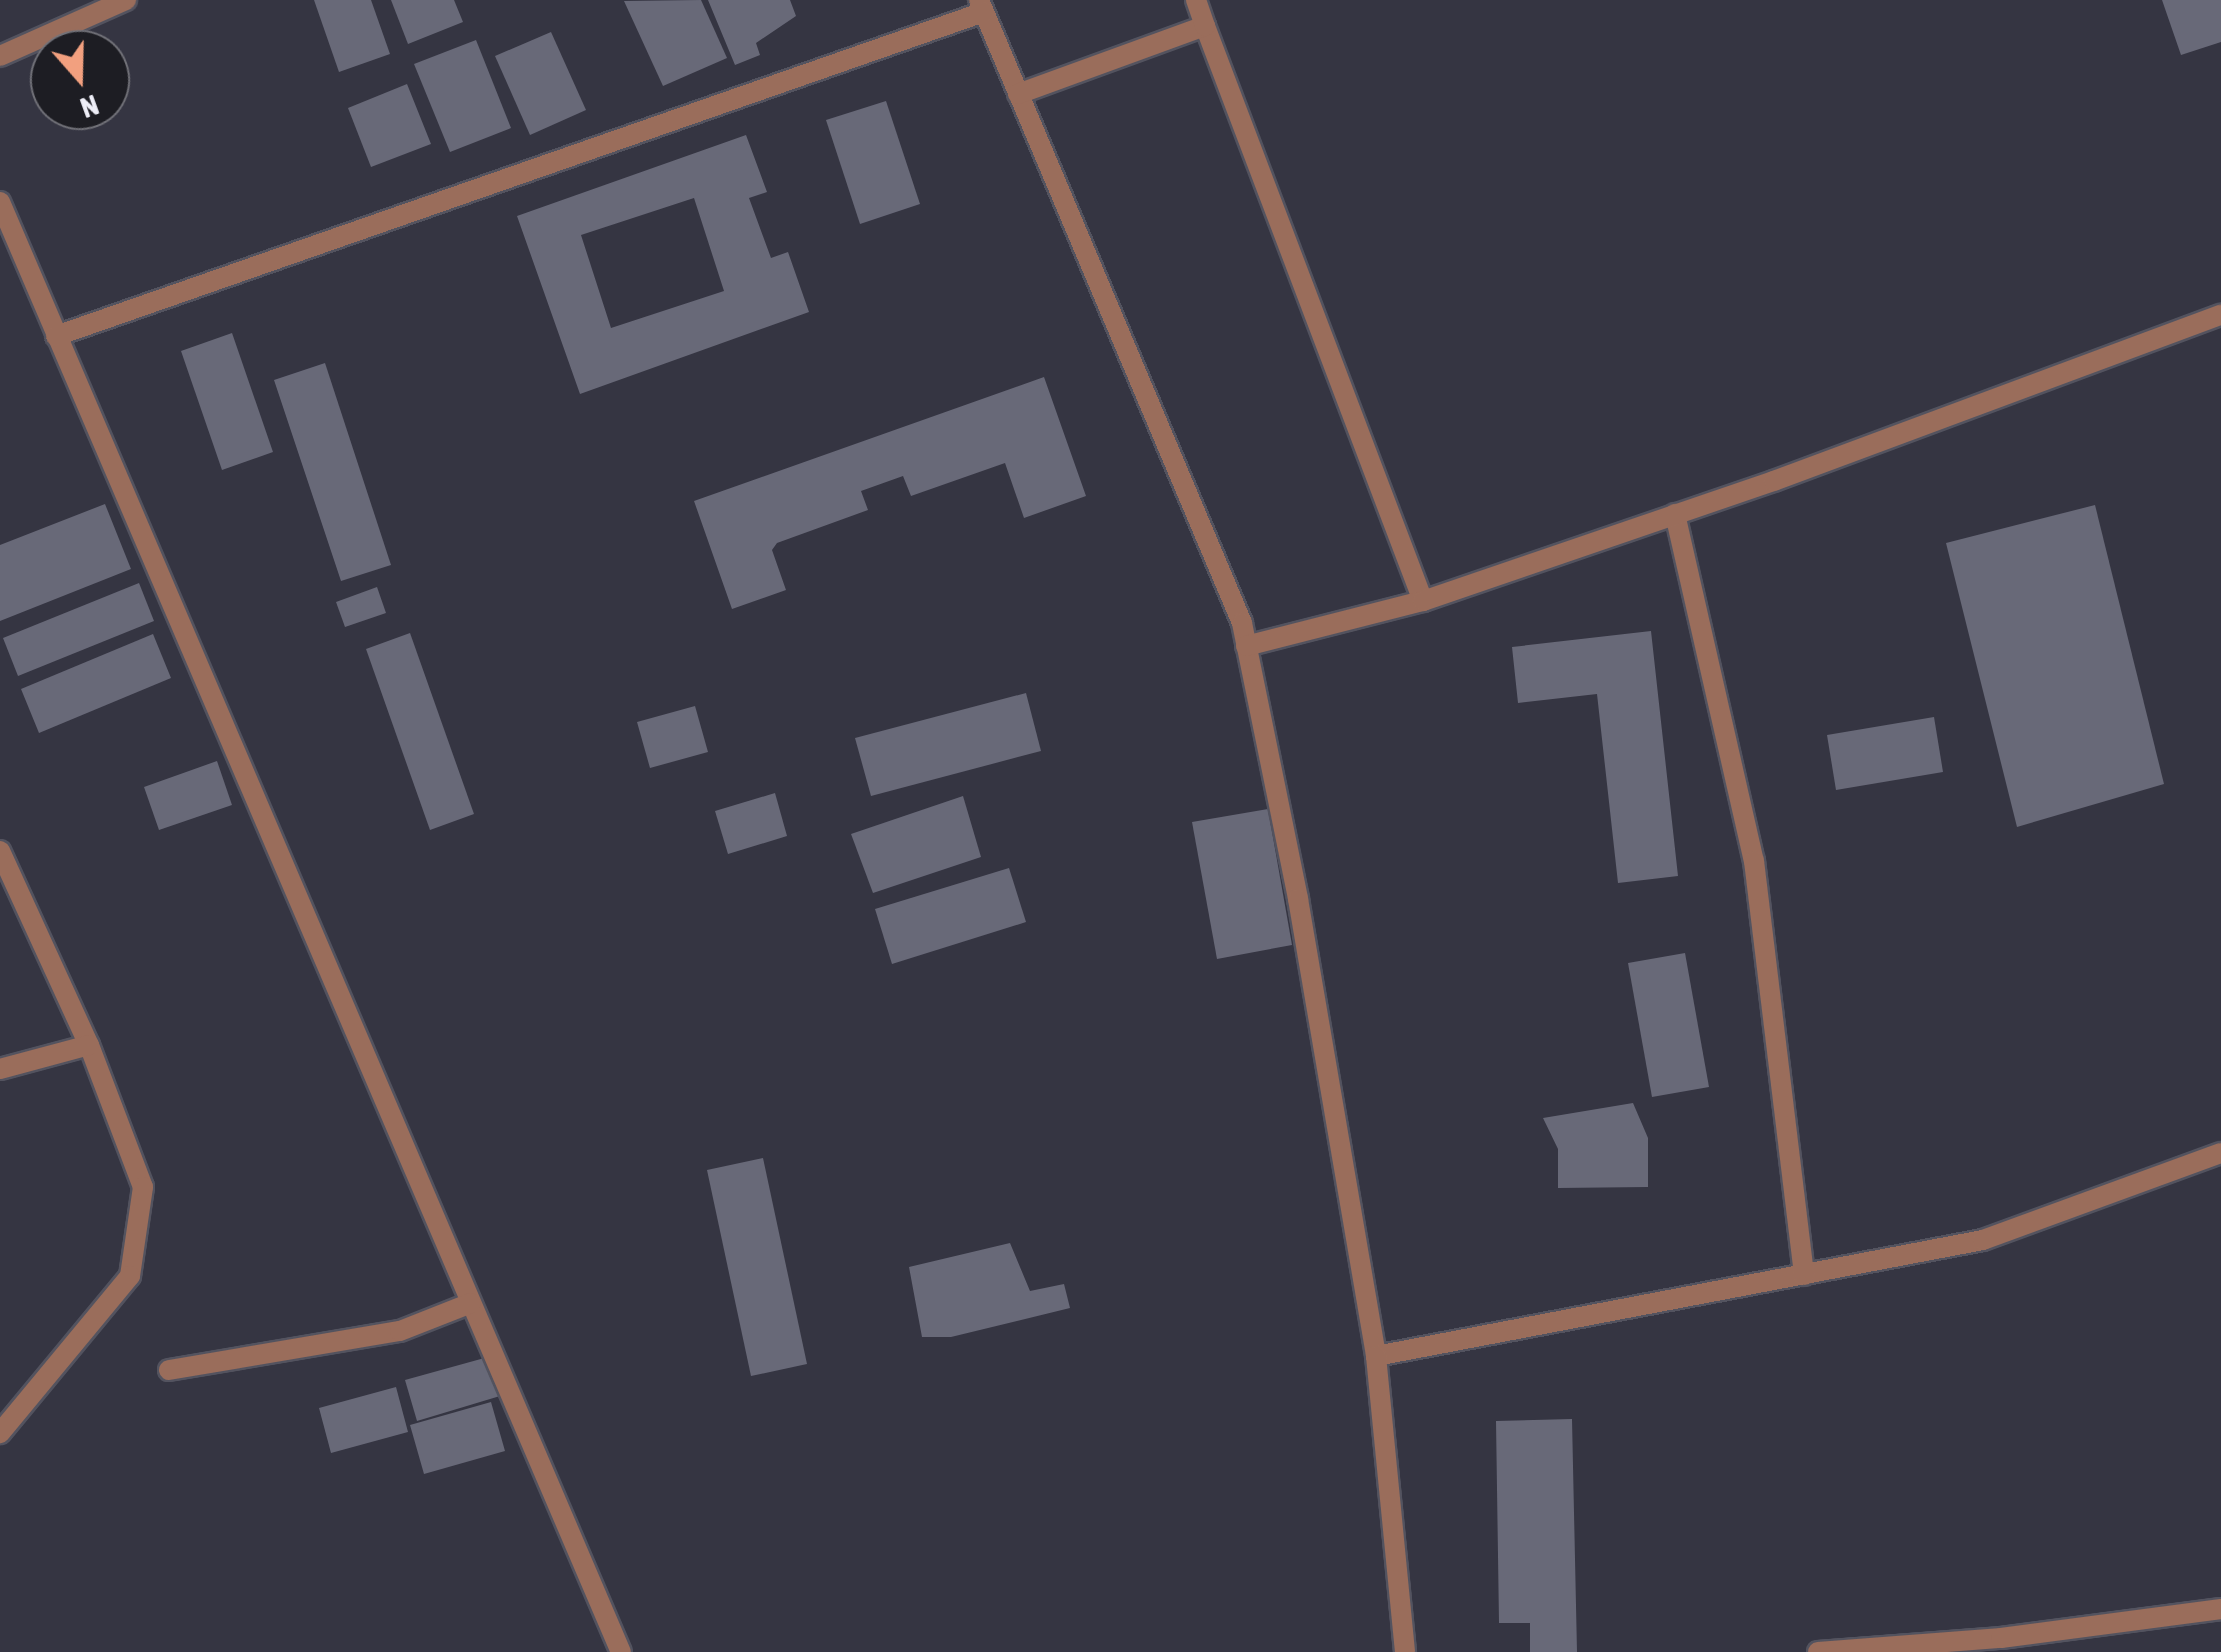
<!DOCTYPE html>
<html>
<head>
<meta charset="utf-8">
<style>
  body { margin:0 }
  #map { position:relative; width:2221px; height:1652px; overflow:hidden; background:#353542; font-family:"Asap Condensed",sans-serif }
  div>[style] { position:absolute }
  .building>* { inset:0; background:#686978 }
  .roads { filter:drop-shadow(2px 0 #53535f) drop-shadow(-2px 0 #53535f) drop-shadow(0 2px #53535f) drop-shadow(0 -2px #53535f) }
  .minor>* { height:20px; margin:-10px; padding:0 10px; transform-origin:10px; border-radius:10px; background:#9a6d5b }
  .tertiary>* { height:20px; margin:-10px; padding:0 10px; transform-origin:10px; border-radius:10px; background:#9a6d5b }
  span { translate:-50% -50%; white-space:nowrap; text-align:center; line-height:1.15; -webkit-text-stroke:8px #1d1d23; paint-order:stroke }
  .north { position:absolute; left:30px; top:30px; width:100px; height:100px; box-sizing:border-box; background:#1d1d23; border:2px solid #717178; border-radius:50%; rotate:160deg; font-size:28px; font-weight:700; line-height:40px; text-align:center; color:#eeeef7 }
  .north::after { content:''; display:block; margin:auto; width:35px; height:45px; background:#f2a07f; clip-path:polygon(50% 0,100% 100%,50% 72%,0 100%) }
</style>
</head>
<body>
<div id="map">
  <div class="building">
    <div style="clip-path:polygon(314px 0,371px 0,390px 54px,339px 72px)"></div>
    <div style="clip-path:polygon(391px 0,454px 0,463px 22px,408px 44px)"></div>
    <div style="clip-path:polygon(701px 0,727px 58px,663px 86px,624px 1px)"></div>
    <div style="clip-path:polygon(708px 0,790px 0,796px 16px,756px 43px,760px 55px,735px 65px)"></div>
    <div style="clip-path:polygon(2162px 0,2221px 0,2221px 42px,2181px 55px)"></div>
    <div style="clip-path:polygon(551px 32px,586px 110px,530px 135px,495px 56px)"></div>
    <div style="clip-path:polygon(476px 40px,511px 128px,450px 152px,414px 64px)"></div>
    <div style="clip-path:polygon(407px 84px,431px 144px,371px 167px,348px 108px)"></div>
    <div style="clip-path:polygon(886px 101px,920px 204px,860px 224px,826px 120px)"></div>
    <div style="clip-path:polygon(evenodd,746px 135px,767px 192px,749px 198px,771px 258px,788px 252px,809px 312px,580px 394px,517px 216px,746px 135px,694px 198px,724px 291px,611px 328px,581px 235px,694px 198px)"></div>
    <div style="clip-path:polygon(232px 333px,273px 452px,222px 470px,181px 351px)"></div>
    <div style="clip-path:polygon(325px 363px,391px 565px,341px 581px,274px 380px)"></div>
    <div style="clip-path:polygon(1044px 377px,1086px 496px,1024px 518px,1005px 463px,911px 496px,903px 476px,861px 491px,868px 510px,777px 543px,772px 550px,786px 590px,732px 609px,694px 501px)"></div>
    <div style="clip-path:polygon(105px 504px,131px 569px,0 621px,0 545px)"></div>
    <div style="clip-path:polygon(2095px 505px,2164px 784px,2017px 827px,1946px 543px)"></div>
    <div style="clip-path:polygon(139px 583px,154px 621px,18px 676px,3px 638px)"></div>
    <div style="clip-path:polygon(377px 587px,386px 613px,345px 627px,336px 602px)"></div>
    <div style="clip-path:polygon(1651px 631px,1678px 876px,1618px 883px,1597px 694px,1518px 703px,1512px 647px)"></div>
    <div style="clip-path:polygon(410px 633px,474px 814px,430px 830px,366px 649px)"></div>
    <div style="clip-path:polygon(153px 634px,171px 678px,39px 733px,21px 689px)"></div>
    <div style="clip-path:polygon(1026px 693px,1041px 751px,871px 796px,855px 738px)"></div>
    <div style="clip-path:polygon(695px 706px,708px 752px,650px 768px,637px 722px)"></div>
    <div style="clip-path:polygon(1934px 717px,1943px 772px,1836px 790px,1827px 735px)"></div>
    <div style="clip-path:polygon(217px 761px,232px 805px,159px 830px,144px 787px)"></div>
    <div style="clip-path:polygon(775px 793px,787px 836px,728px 854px,715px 811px)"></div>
    <div style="clip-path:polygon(963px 796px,981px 857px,873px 893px,851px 834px)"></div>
    <div style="clip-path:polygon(1268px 809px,1292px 945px,1217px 959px,1192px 822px)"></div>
    <div style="clip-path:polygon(1009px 868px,1026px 922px,892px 964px,875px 909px)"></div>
    <div style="clip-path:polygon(1685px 953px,1709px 1087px,1652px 1097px,1628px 963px)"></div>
    <div style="clip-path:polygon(1633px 1103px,1648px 1138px,1648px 1187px,1558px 1188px,1558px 1149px,1543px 1118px)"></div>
    <div style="clip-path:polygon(763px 1158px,807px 1364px,751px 1376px,707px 1170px)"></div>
    <div style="clip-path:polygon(1010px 1243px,1030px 1291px,1064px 1284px,1070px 1308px,951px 1337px,922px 1337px,909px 1267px)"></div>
    <div style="clip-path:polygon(488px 1357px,500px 1396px,417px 1421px,405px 1380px)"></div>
    <div style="clip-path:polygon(396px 1387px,408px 1432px,331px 1453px,319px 1408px)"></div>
    <div style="clip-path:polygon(491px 1402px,505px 1451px,424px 1474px,410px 1425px)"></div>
    <div style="clip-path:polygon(1572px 1419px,1577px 1652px,1530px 1652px,1530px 1623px,1499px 1623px,1496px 1421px)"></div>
  </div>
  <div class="roads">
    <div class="minor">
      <div style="left:979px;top:0;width:676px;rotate:67.11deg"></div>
      <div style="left:1242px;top:623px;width:282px;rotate:78.5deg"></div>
      <div style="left:1298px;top:899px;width:464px;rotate:80.3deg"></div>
      <div style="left:1376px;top:1356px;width:618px;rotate:-10.82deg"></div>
      <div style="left:1983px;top:1240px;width:253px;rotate:-20.1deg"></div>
      <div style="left:1205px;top:26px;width:615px;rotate:69.24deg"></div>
      <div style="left:0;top:56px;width:138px;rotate:-24deg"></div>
      <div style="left:1018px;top:94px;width:199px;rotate:-20deg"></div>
      <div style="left:1205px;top:26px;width:28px;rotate:-109deg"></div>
      <div style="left:0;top:202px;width:1577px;rotate:66.82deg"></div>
      <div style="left:56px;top:336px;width:983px;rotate:-19.25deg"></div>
      <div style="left:1675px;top:514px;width:356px;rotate:77.2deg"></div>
      <div style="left:1754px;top:861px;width:417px;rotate:83.1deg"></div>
      <div style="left:1246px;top:646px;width:183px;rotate:-14.3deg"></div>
      <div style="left:1423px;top:601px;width:371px;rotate:-18.9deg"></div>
      <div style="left:1774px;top:481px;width:477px;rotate:-20.4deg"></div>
      <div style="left:0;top:851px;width:213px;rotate:65.4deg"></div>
      <div style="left:89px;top:1045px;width:152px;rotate:69.2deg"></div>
      <div style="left:143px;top:1187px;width:90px;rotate:98.3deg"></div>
      <div style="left:130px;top:1276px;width:204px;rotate:129.6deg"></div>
      <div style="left:0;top:1069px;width:92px;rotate:-15.1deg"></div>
      <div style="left:1376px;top:1356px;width:297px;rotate:84.4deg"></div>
      <div style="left:169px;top:1370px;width:234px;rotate:-9.6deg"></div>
      <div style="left:400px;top:1331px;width:76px;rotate:-21.5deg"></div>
    </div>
    <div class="tertiary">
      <div style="left:1818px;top:1652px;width:184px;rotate:-4.4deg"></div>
      <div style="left:2001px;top:1638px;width:222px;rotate:-7.5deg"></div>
    </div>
  </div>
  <div class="north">N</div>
</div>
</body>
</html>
